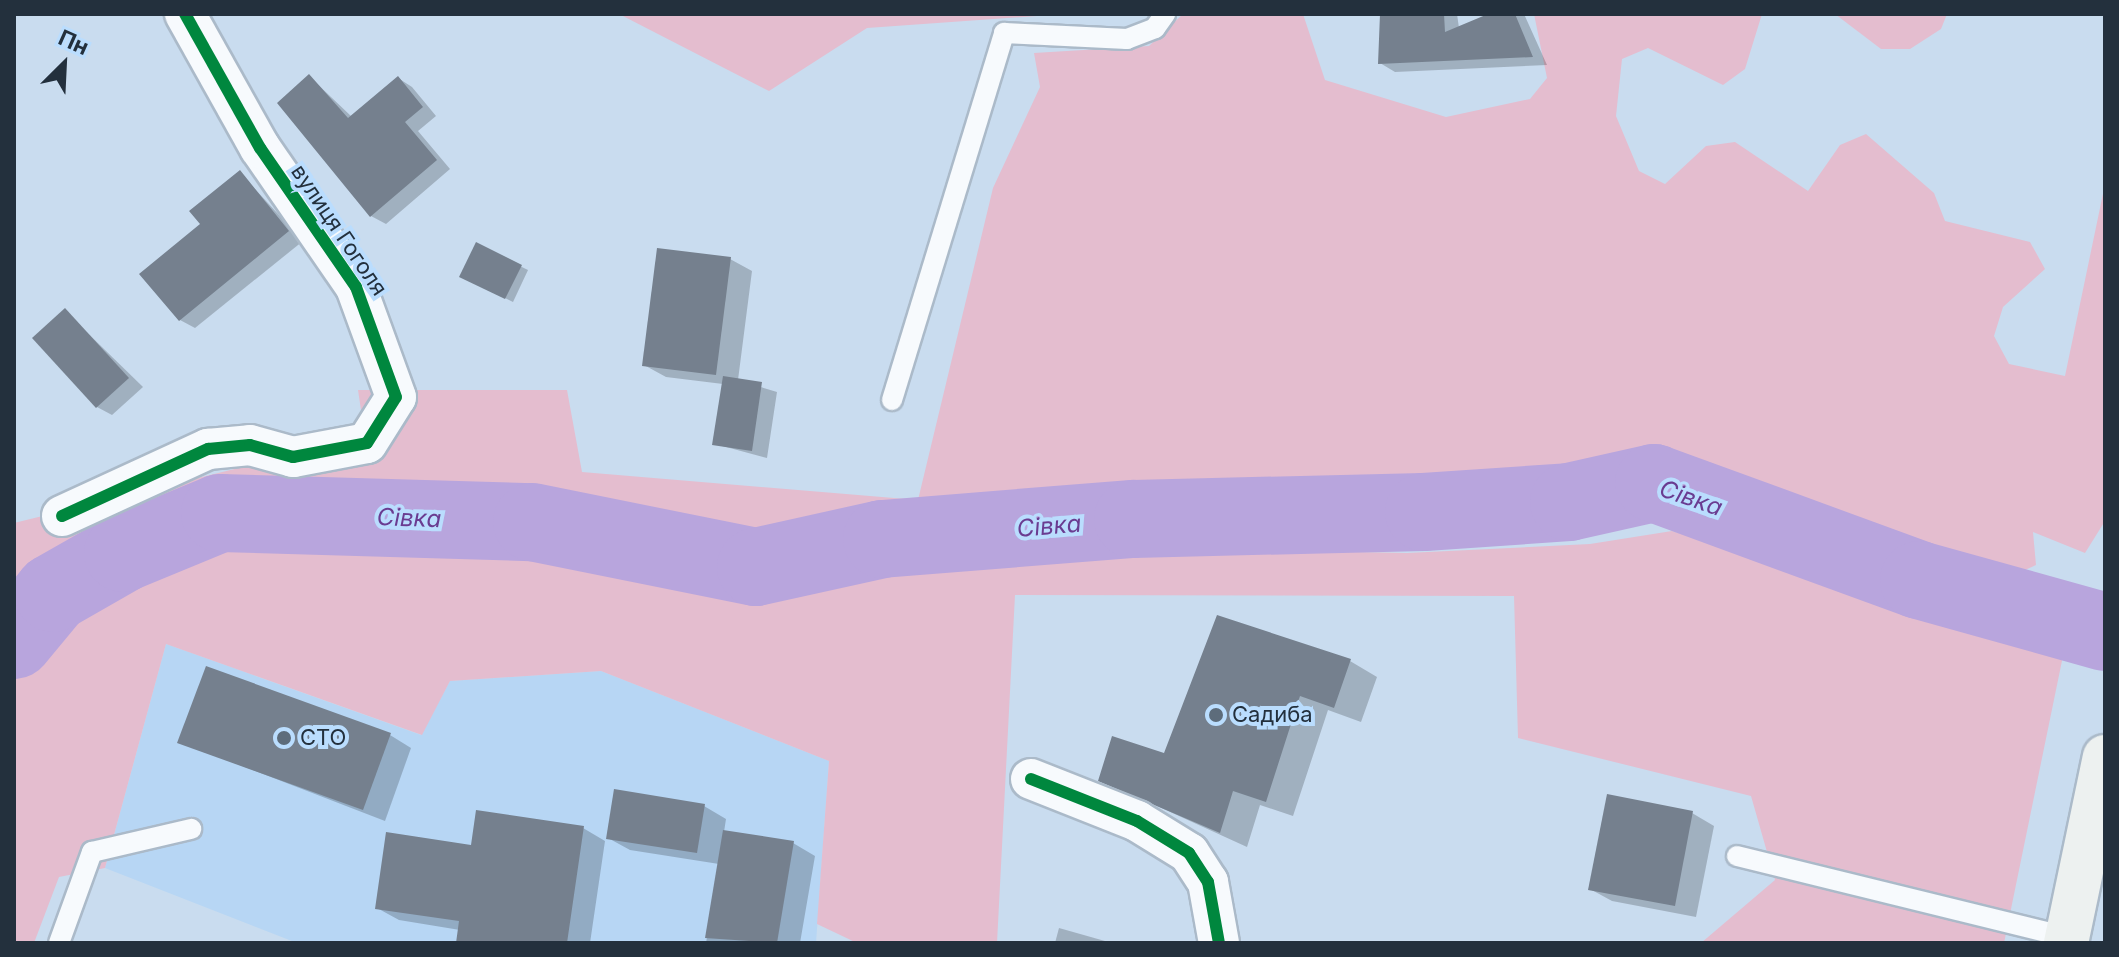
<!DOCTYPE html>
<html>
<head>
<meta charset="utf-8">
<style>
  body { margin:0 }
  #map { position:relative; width:2119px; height:957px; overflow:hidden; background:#c9dcef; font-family:Inter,sans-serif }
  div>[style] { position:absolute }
  .built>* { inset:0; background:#b7d6f4 }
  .green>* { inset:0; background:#e4bdcf }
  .shadow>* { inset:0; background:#0003 }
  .river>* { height:78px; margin:-39px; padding:0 39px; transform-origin:39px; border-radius:39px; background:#b8a5dd }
  .building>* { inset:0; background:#75808e }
  .roads { filter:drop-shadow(2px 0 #abbac9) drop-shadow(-2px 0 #abbac9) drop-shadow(0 2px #abbac9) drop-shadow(0 -2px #abbac9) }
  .lane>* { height:20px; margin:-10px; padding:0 10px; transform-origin:10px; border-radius:10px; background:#f7fafd }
  .street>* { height:40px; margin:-20px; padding:0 20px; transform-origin:20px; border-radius:20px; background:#f7fafd }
  .secondary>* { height:44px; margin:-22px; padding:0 22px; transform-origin:22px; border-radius:22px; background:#edf1f0 }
  .cycleway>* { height:12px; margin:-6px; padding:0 6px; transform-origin:6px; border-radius:6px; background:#00873e }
  .dots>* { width:22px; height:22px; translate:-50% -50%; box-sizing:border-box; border:4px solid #baddfe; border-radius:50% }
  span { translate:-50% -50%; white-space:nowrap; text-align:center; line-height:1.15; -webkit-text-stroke:8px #baddfe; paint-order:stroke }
  .street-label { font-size:22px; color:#23303d }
  .poi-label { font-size:22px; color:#23303d }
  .left { translate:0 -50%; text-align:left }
  .water-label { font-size:24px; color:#6a3c91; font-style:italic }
  .frame { position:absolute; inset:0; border:16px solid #23303d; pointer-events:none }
  .north { position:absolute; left:24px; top:24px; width:80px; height:80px; -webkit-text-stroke:6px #baddfe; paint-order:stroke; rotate:24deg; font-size:22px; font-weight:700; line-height:32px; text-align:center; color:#23303d }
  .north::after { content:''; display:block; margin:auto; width:28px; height:36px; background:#23303d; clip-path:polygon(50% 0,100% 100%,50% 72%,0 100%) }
</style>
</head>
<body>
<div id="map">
  <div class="built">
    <div style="clip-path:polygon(166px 644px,421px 735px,450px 681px,601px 671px,829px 761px,816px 943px,297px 943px,105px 868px)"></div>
  </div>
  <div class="green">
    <div style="clip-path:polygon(619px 14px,1065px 14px,867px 28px,769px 91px)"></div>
    <div style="clip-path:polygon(1183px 14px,1303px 14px,1325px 80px,1446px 117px,1530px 99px,1547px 78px,1534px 14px,1762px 14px,1745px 69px,1723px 85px,1648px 48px,1622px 59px,1616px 116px,1639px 171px,1665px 184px,1706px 146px,1735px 142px,1808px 191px,1840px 145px,1866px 134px,1934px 193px,1945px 221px,2030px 242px,2045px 269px,2003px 307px,1994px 336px,2009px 364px,2065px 376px,2105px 184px,2105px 521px,2085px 553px,2033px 532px,2036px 565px,1993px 584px,1650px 445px,1491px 483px,1356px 482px,919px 500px,983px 563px,1108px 547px,1407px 553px,1590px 544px,1672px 531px,2064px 651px,2004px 943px,1701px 943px,1775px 880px,1751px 796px,1518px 738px,1514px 596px,1015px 595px,997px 943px,857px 943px,817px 924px,829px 761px,601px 671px,450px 681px,422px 735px,166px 644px,105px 868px,59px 877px,34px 943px,14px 943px,14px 523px,365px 437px,358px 390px,567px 390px,582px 472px,918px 500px,993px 188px,1040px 87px,1034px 53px,1149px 46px)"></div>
    <div style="clip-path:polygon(1835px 14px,1947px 14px,1941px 29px,1910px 49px,1881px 49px)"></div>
  </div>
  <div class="shadow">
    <div style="clip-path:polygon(1382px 14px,1457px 14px,1459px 28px,1493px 14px,1524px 14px,1547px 65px,1395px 72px,1380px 63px)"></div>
    <div style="clip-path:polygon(310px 77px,352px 117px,398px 78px,412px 87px,436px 116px,418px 131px,450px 169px,386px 224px,371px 216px)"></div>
    <div style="clip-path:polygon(240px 173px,303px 241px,195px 328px,180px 320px,203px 224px)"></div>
    <div style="clip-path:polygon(477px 245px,528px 270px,513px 302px,469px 280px)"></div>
    <div style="clip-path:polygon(730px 259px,752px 271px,738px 380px,777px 392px,767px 458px,715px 444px,723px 384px,666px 377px,644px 365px)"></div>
    <div style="clip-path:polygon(65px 311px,143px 387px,112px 415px,97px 407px)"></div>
    <div style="clip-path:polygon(1350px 661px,1377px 677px,1361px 722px,1328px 710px,1293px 816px,1260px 805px,1247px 847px,1100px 780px,1166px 755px)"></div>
    <div style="clip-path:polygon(390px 735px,411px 748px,385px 821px,180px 742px)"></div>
    <div style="clip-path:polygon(704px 806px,726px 819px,724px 832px,793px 843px,815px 856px,800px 943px,706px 943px,719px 864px,630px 850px,608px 838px)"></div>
    <div style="clip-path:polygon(1692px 813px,1714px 826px,1696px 917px,1612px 901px,1590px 889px)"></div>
    <div style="clip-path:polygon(583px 828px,605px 841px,590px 943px,458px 943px,460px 930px,399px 920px,377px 908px,473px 847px)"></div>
    <div style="clip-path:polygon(1059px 928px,1112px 943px,1055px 943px)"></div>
  </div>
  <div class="river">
    <div style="left:14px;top:640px;width:61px;rotate:-50.3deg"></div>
    <div style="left:53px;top:593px;width:81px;rotate:-29.7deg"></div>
    <div style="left:123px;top:553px;width:105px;rotate:-22.4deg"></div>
    <div style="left:220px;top:513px;width:312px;rotate:1.7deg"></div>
    <div style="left:532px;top:522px;width:228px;rotate:11.4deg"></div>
    <div style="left:756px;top:567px;width:129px;rotate:-12.5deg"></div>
    <div style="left:882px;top:539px;width:252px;rotate:-4.6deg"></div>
    <div style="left:1133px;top:519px;width:291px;rotate:-1.4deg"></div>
    <div style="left:1424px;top:512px;width:145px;rotate:-3.9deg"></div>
    <div style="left:1569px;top:502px;width:87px;rotate:-12.6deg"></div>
    <div style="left:1654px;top:483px;width:282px;rotate:20.1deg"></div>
    <div style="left:1919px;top:580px;width:193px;rotate:15.6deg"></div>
  </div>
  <div class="building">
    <div style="clip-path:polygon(1380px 14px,1444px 14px,1445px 32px,1488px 14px,1515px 14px,1533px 57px,1378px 64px)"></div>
    <div style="clip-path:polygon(309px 74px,348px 118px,398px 76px,423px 107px,405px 122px,437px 160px,370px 217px,277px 103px)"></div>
    <div style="clip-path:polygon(240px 170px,289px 231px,179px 321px,139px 274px,200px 224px,189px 211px)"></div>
    <div style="clip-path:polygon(476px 242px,522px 265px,505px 299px,459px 277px)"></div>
    <div style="clip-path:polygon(657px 248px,731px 257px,716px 375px,642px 366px)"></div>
    <div style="clip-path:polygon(65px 308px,129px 378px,96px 408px,32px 338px)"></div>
    <div style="clip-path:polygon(723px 376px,762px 382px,752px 451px,712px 445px)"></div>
    <div style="clip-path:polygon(1217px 615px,1351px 659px,1334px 708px,1300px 696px,1266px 802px,1233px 791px,1220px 833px,1098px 781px,1112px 736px,1164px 753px)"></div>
    <div style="clip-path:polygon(206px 666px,391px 733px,363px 810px,177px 743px)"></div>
    <div style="clip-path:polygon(614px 789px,705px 804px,697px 853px,606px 839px)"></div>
    <div style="clip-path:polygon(1607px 794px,1693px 811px,1675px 906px,1588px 890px)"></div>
    <div style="clip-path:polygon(476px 810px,584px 826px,567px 943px,456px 943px,459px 921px,375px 909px,386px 832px,471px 845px)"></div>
    <div style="clip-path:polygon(723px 830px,794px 841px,777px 943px,705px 938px)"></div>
  </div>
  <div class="roads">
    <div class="lane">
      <div style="left:892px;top:400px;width:384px;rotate:-73deg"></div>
      <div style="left:1004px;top:33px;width:123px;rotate:2.8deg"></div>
      <div style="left:1127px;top:39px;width:30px;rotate:-21deg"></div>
      <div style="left:1155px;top:28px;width:17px;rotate:-54deg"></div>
      <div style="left:1737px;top:856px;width:340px;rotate:13.8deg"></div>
      <div style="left:59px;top:943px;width:97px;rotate:-70.1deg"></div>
      <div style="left:92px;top:852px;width:102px;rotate:-13.1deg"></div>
    </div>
    <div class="street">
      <div style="left:62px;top:516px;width:161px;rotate:-24.7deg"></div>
      <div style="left:208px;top:449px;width:42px;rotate:-5.4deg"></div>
      <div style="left:250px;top:445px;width:45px;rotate:15.6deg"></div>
      <div style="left:293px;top:457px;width:75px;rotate:-10.7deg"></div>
      <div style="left:367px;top:443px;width:54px;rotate:-57.8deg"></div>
      <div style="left:396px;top:397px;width:117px;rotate:-110deg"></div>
      <div style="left:356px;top:287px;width:169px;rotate:-124.6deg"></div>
      <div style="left:260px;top:148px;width:154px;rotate:-119.2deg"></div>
      <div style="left:1031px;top:779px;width:114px;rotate:21.6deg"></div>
      <div style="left:1137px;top:821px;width:61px;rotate:31.6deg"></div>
      <div style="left:1189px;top:853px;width:35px;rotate:57deg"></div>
      <div style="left:1208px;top:882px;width:62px;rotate:79.8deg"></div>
    </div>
    <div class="secondary">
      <div style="left:2066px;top:943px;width:190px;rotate:-78.2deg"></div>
    </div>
  </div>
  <div class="cycleway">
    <div style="left:62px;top:516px;width:161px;rotate:-24.7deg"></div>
    <div style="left:208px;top:449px;width:42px;rotate:-5.4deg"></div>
    <div style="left:250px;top:445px;width:45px;rotate:15.6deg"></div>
    <div style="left:293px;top:457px;width:75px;rotate:-10.7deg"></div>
    <div style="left:367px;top:443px;width:54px;rotate:-57.8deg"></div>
    <div style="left:396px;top:397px;width:117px;rotate:-110deg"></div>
    <div style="left:356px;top:287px;width:169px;rotate:-124.6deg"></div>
    <div style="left:260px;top:148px;width:154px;rotate:-119.2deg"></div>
    <div style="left:1031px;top:779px;width:114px;rotate:21.6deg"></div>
    <div style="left:1137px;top:821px;width:61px;rotate:31.6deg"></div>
    <div style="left:1189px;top:853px;width:35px;rotate:57deg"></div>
    <div style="left:1208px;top:882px;width:62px;rotate:79.8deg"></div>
  </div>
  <div class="dots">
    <div style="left:1216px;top:715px;background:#5d6c7b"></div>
    <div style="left:284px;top:738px;background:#5d6c7b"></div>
  </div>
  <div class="street-label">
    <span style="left:339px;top:230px;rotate:56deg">вулиця Гоголя</span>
  </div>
  <div class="poi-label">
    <span class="left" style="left:1232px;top:715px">Садиба</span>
    <span class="left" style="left:300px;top:738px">СТО</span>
  </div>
  <div class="water-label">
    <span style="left:1691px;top:498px;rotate:19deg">Сівка</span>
    <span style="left:409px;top:518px;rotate:2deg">Сівка</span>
    <span style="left:1049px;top:526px;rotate:-5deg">Сівка</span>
  </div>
  <div class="frame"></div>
  <div class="north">Пн</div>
</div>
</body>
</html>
